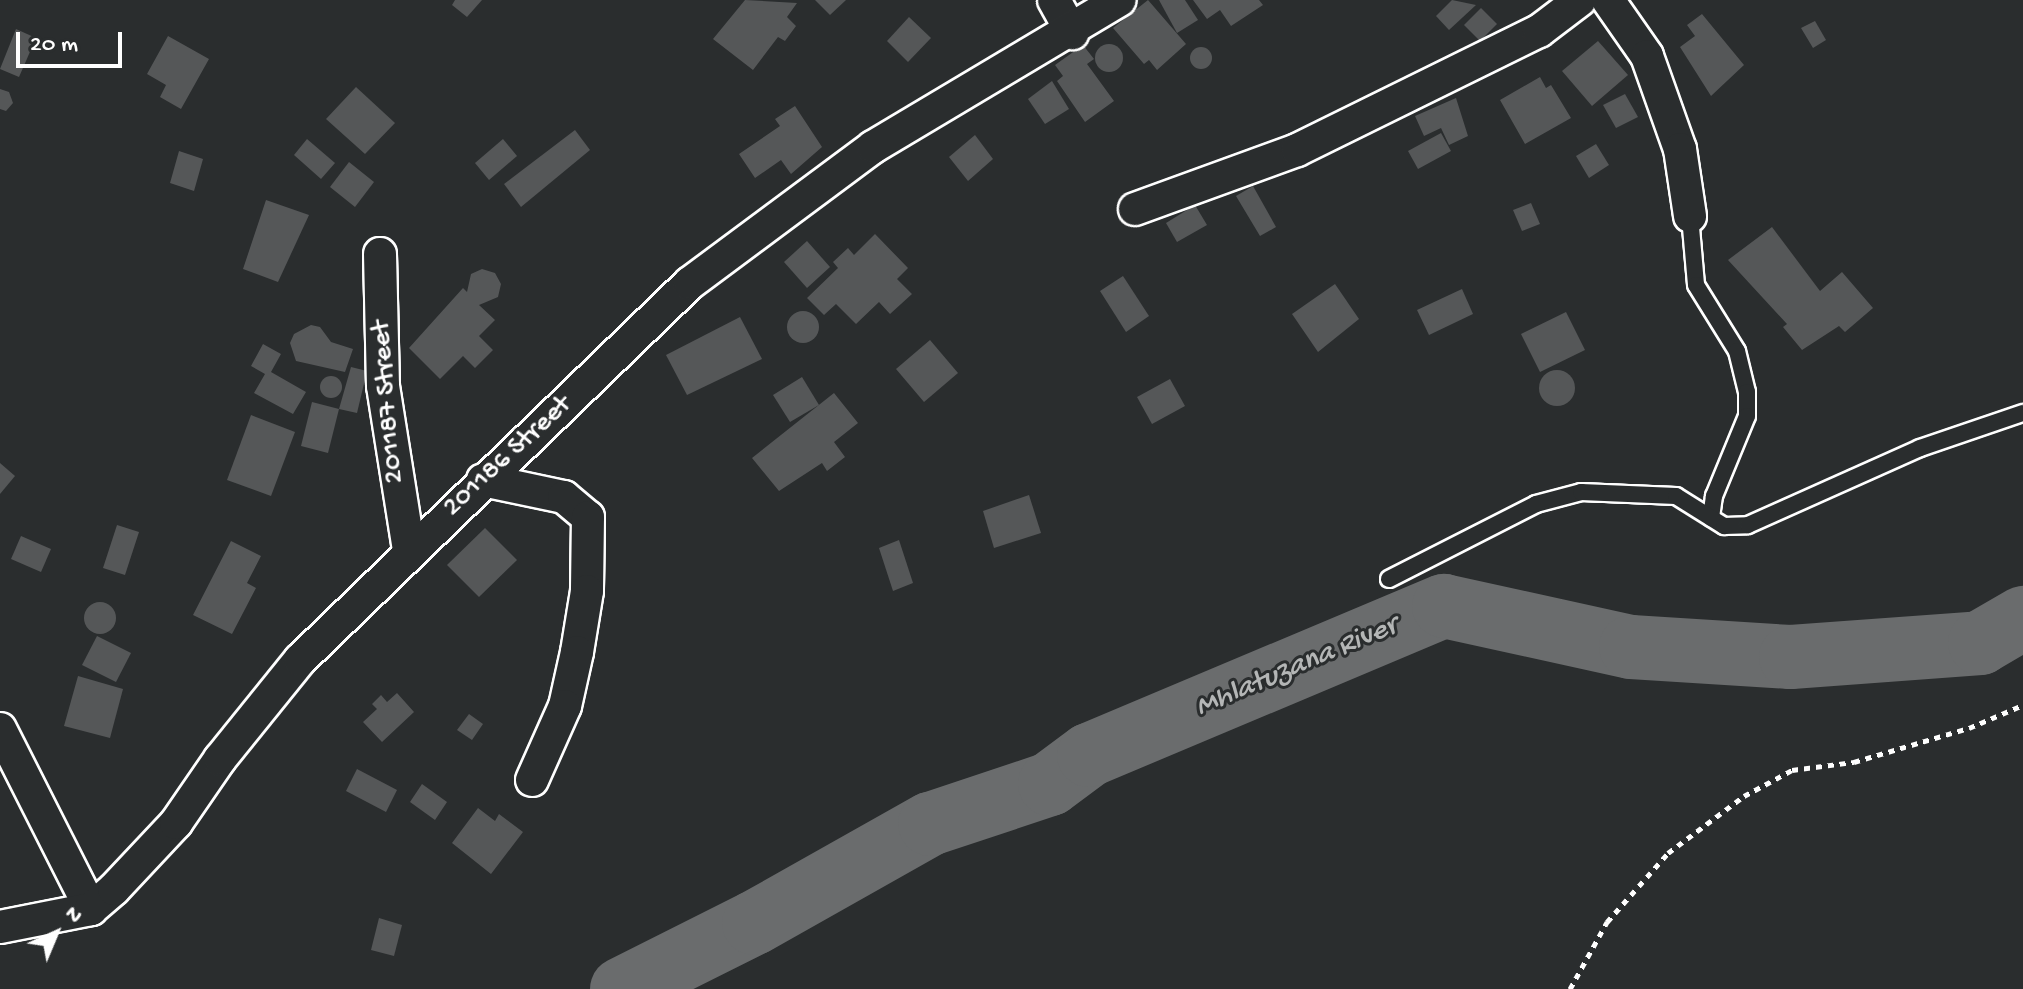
<!DOCTYPE html>
<html>
<head>
<meta charset="utf-8">
<style>
  body { margin:0 }
  #map { position:relative; width:2023px; height:989px; overflow:hidden; background:#2a2d2e; font-family:"Gochi Hand",sans-serif }
  div>[style] { position:absolute }
  .river>* { height:64px; margin:-32px; padding:0 32px; transform-origin:32px; border-radius:32px; background:#6a6c6d }
  .building>* { inset:0; background:#555758 }
  .round { border-radius:50% }
  .path>* { height:5px; margin-top:-2.5px; transform-origin:0; background:repeating-linear-gradient(90deg,#fff 0 6px,transparent 0 12px) }
  .roads { filter:drop-shadow(2px 0 #fff) drop-shadow(-2px 0 #fff) drop-shadow(0 2px #fff) drop-shadow(0 -2px #fff) }
  .lane>* { height:16px; margin:-8px; padding:0 8px; transform-origin:8px; border-radius:8px; background:#2a2d2e }
  .street>* { height:32px; margin:-16px; padding:0 16px; transform-origin:16px; border-radius:16px; background:#2a2d2e }
  span { translate:-50% -50%; white-space:nowrap; text-align:center; line-height:1.15; -webkit-text-stroke:6px #2a2d2e; paint-order:stroke }
  .street-label { font-size:28px; color:#fff }
  .water-label { font-size:30px; color:#b4b6b6; font-style:italic }
  .north { position:absolute; left:16px; top:893px; width:80px; height:80px; -webkit-text-stroke:6px #2a2d2e; paint-order:stroke; rotate:44deg; font-size:22px; font-weight:700; line-height:32px; text-align:center; color:#fff }
  .north::after { content:''; display:block; margin:auto; width:28px; height:36px; background:#fff; clip-path:polygon(50% 0,100% 100%,50% 72%,0 100%) }
  .scale { position:absolute; left:16px; top:32px; width:106px; height:36px; box-sizing:border-box; border:4px solid #fff; border-top:0; padding-left:10px; font-size:24px; line-height:28px; white-space:nowrap; color:#fff; -webkit-text-stroke:6px #2a2d2e; paint-order:stroke }
</style>
</head>
<body>
<div id="map">
  <div class="river">
    <div style="left:622px;top:989px;width:148px;rotate:-26.6deg"></div>
    <div style="left:754px;top:923px;width:202px;rotate:-29.4deg"></div>
    <div style="left:930px;top:824px;width:126px;rotate:-18.4deg"></div>
    <div style="left:1050px;top:784px;width:49px;rotate:-36.6deg"></div>
    <div style="left:1089px;top:755px;width:385px;rotate:-22.8deg"></div>
    <div style="left:1444px;top:606px;width:191px;rotate:12.4deg"></div>
    <div style="left:1631px;top:647px;width:160px;rotate:3.6deg"></div>
    <div style="left:1791px;top:657px;width:190px;rotate:-4.2deg"></div>
    <div style="left:1980px;top:643px;width:50px;rotate:-30.2deg"></div>
  </div>
  <div class="building">
    <div style="clip-path:polygon(455px 0,482px 0,467px 17px,452px 5px)"></div>
    <div style="clip-path:polygon(745px 0,797px 3px,787px 17px,796px 26px,785px 41px,778px 37px,753px 70px,713px 39px)"></div>
    <div style="clip-path:polygon(815px 0,846px 0,830px 15px)"></div>
    <div style="clip-path:polygon(1148px 0,1186px 44px,1157px 70px,1149px 60px,1144px 64px,1113px 28px)"></div>
    <div style="clip-path:polygon(1159px 0,1185px 0,1198px 20px,1177px 33px)"></div>
    <div style="clip-path:polygon(1193px 0,1259px 0,1263px 5px,1231px 26px,1220px 10px,1207px 19px)"></div>
    <div style="clip-path:polygon(1452px 0,1476px 5px,1449px 30px,1436px 16px)"></div>
    <div style="clip-path:polygon(1481px 8px,1497px 24px,1480px 41px,1464px 25px)"></div>
    <div style="clip-path:polygon(1702px 14px,1744px 65px,1711px 96px,1680px 47px,1695px 36px,1687px 25px)"></div>
    <div style="clip-path:polygon(909px 17px,931px 38px,908px 62px,887px 41px)"></div>
    <div style="clip-path:polygon(1815px 21px,1826px 40px,1813px 48px,1801px 28px)"></div>
    <div style="clip-path:polygon(16px 29px,36px 38px,19px 77px,0 69px)"></div>
    <div style="clip-path:polygon(168px 36px,209px 59px,181px 109px,160px 97px,166px 85px,147px 74px)"></div>
    <div style="clip-path:polygon(1598px 41px,1628px 75px,1592px 106px,1562px 71px)"></div>
    <div class="round" style="left:1095px;top:44px;width:28px;height:28px"></div>
    <div style="clip-path:polygon(1083px 45px,1094px 59px,1087px 64px,1114px 101px,1085px 122px,1057px 81px,1063px 76px,1055px 65px)"></div>
    <div class="round" style="left:1190px;top:47px;width:22px;height:22px"></div>
    <div style="clip-path:polygon(1540px 77px,1546px 88px,1551px 85px,1571px 118px,1525px 144px,1500px 100px)"></div>
    <div style="clip-path:polygon(1052px 81px,1069px 109px,1045px 124px,1028px 99px)"></div>
    <div style="clip-path:polygon(356px 87px,395px 123px,365px 154px,326px 119px)"></div>
    <div style="clip-path:polygon(0 89px,9px 92px,13px 103px,6px 111px,0 109px)"></div>
    <div style="clip-path:polygon(1625px 94px,1638px 117px,1616px 128px,1603px 105px)"></div>
    <div style="clip-path:polygon(1456px 98px,1468px 136px,1449px 145px,1441px 128px,1424px 136px,1415px 116px)"></div>
    <div style="clip-path:polygon(795px 106px,822px 147px,791px 174px,781px 160px,755px 178px,739px 154px,780px 126px,775px 119px)"></div>
    <div style="clip-path:polygon(575px 130px,590px 150px,521px 207px,504px 184px)"></div>
    <div style="clip-path:polygon(1441px 133px,1451px 151px,1418px 169px,1408px 151px)"></div>
    <div style="clip-path:polygon(975px 135px,993px 159px,968px 181px,949px 157px)"></div>
    <div style="clip-path:polygon(307px 139px,335px 163px,321px 179px,294px 155px)"></div>
    <div style="clip-path:polygon(503px 139px,517px 156px,489px 180px,475px 163px)"></div>
    <div style="clip-path:polygon(1596px 144px,1609px 165px,1589px 178px,1576px 156px)"></div>
    <div style="clip-path:polygon(179px 151px,203px 159px,194px 191px,170px 183px)"></div>
    <div style="clip-path:polygon(349px 162px,374px 182px,355px 207px,330px 187px)"></div>
    <div style="clip-path:polygon(1253px 186px,1276px 227px,1260px 236px,1236px 196px)"></div>
    <div style="clip-path:polygon(266px 200px,309px 215px,278px 282px,243px 269px)"></div>
    <div style="clip-path:polygon(1531px 203px,1540px 224px,1522px 231px,1513px 210px)"></div>
    <div style="clip-path:polygon(1195px 205px,1207px 225px,1177px 242px,1166px 223px)"></div>
    <div style="clip-path:polygon(1772px 227px,1820px 291px,1842px 272px,1873px 308px,1845px 332px,1839px 326px,1802px 350px,1783px 327px,1787px 324px,1728px 260px)"></div>
    <div style="clip-path:polygon(875px 234px,908px 268px,897px 279px,912px 294px,890px 314px,879px 302px,856px 324px,836px 304px,824px 315px,807px 298px,838px 268px,833px 262px,848px 248px,854px 255px)"></div>
    <div style="clip-path:polygon(807px 241px,830px 267px,807px 288px,784px 262px)"></div>
    <div style="clip-path:polygon(482px 269px,495px 273px,501px 284px,498px 297px,479px 305px,495px 320px,479px 336px,493px 350px,475px 368px,463px 356px,440px 379px,409px 348px,463px 288px,467px 292px,471px 274px)"></div>
    <div style="clip-path:polygon(1123px 276px,1149px 316px,1126px 332px,1100px 291px)"></div>
    <div style="clip-path:polygon(1335px 284px,1359px 319px,1318px 352px,1292px 314px)"></div>
    <div style="clip-path:polygon(1462px 289px,1473px 314px,1429px 335px,1417px 310px)"></div>
    <div class="round" style="left:787px;top:311px;width:32px;height:32px"></div>
    <div style="clip-path:polygon(1566px 312px,1585px 350px,1540px 372px,1521px 334px)"></div>
    <div style="clip-path:polygon(740px 317px,762px 359px,687px 395px,666px 355px)"></div>
    <div style="clip-path:polygon(311px 325px,320px 327px,331px 342px,353px 349px,345px 372px,296px 361px,290px 343px,294px 334px)"></div>
    <div style="clip-path:polygon(930px 340px,958px 373px,924px 402px,896px 369px)"></div>
    <div style="clip-path:polygon(263px 344px,281px 354px,271px 372px,306px 392px,293px 414px,254px 393px,265px 374px,251px 366px)"></div>
    <div style="clip-path:polygon(351px 367px,367px 371px,357px 413px,339px 409px)"></div>
    <div class="round" style="left:1539px;top:370px;width:36px;height:36px"></div>
    <div class="round" style="left:320px;top:376px;width:22px;height:22px"></div>
    <div style="clip-path:polygon(802px 377px,819px 405px,790px 422px,773px 395px)"></div>
    <div style="clip-path:polygon(1170px 379px,1185px 406px,1152px 424px,1137px 397px)"></div>
    <div style="clip-path:polygon(834px 393px,858px 423px,834px 442px,845px 457px,827px 471px,822px 463px,779px 491px,752px 458px)"></div>
    <div style="clip-path:polygon(312px 402px,339px 409px,328px 453px,301px 446px)"></div>
    <div style="clip-path:polygon(251px 415px,295px 432px,271px 496px,227px 480px)"></div>
    <div style="clip-path:polygon(0 463px,15px 476px,0 494px)"></div>
    <div style="clip-path:polygon(1029px 495px,1041px 533px,994px 548px,983px 511px)"></div>
    <div style="clip-path:polygon(117px 525px,139px 532px,125px 575px,103px 568px)"></div>
    <div style="clip-path:polygon(485px 528px,517px 560px,479px 597px,447px 565px)"></div>
    <div style="clip-path:polygon(21px 536px,51px 549px,41px 572px,11px 559px)"></div>
    <div style="clip-path:polygon(899px 540px,913px 583px,893px 591px,879px 548px)"></div>
    <div style="clip-path:polygon(231px 541px,261px 556px,247px 583px,256px 588px,232px 634px,193px 615px)"></div>
    <div class="round" style="left:84px;top:602px;width:32px;height:32px"></div>
    <div style="clip-path:polygon(97px 636px,131px 653px,116px 682px,82px 665px)"></div>
    <div style="clip-path:polygon(78px 676px,123px 689px,110px 738px,64px 726px)"></div>
    <div style="clip-path:polygon(397px 693px,414px 712px,382px 742px,363px 722px,377px 709px,372px 704px,381px 695px,387px 702px)"></div>
    <div style="clip-path:polygon(469px 714px,483px 724px,472px 740px,457px 730px)"></div>
    <div style="clip-path:polygon(357px 769px,397px 790px,386px 812px,346px 791px)"></div>
    <div style="clip-path:polygon(422px 784px,447px 802px,435px 820px,410px 802px)"></div>
    <div style="clip-path:polygon(478px 808px,495px 821px,499px 814px,523px 832px,491px 874px,452px 843px)"></div>
    <div style="clip-path:polygon(379px 918px,402px 925px,394px 956px,371px 950px)"></div>
  </div>
  <div class="path">
    <div style="left:1570px;top:989px;width:77px;rotate:-61.1deg"></div>
    <div style="left:1607px;top:922px;width:92px;rotate:-48.5deg"></div>
    <div style="left:1668px;top:853px;width:95px;rotate:-36.9deg"></div>
    <div style="left:1744px;top:796px;width:55px;rotate:-28.4deg"></div>
    <div style="left:1792px;top:770px;width:63px;rotate:-7.4deg"></div>
    <div style="left:1854px;top:762px;width:120px;rotate:-16.5deg"></div>
    <div style="left:1969px;top:728px;width:59px;rotate:-23.1deg"></div>
  </div>
  <div class="roads">
    <div class="lane">
      <div style="left:1690px;top:216px;width:69px;rotate:85deg"></div>
      <div style="left:1696px;top:285px;width:78px;rotate:58.2deg"></div>
      <div style="left:1737px;top:351px;width:42px;rotate:76.3deg"></div>
      <div style="left:1747px;top:392px;width:24px;rotate:90deg"></div>
      <div style="left:1747px;top:416px;width:87px;rotate:112.4deg"></div>
      <div style="left:1714px;top:496px;width:22px;rotate:98deg"></div>
      <div style="left:1389px;top:579px;width:165px;rotate:-27deg"></div>
      <div style="left:1536px;top:504px;width:47px;rotate:-14.9deg"></div>
      <div style="left:1581px;top:492px;width:95px;rotate:2.4deg"></div>
      <div style="left:1676px;top:496px;width:57px;rotate:32deg"></div>
      <div style="left:1724px;top:526px;width:24px;rotate:-2deg"></div>
      <div style="left:1748px;top:525px;width:188px;rotate:-24.1deg"></div>
      <div style="left:1920px;top:448px;width:109px;rotate:-18.8deg"></div>
    </div>
    <div class="street">
      <div style="left:1054px;top:0;width:38px;rotate:61deg"></div>
      <div style="left:1608px;top:0;width:68px;rotate:55.1deg"></div>
      <div style="left:1647px;top:56px;width:99px;rotate:70.5deg"></div>
      <div style="left:1680px;top:149px;width:68px;rotate:81.5deg"></div>
      <div style="left:1135px;top:209px;width:172px;rotate:-20deg"></div>
      <div style="left:1297px;top:150px;width:270px;rotate:-26.2deg"></div>
      <div style="left:1539px;top:31px;width:51px;rotate:-37.1deg"></div>
      <div style="left:380px;top:254px;width:132px;rotate:88.7deg"></div>
      <div style="left:383px;top:386px;width:166px;rotate:81deg"></div>
      <div style="left:483px;top:480px;width:83px;rotate:11.9deg"></div>
      <div style="left:564px;top:497px;width:31px;rotate:40deg"></div>
      <div style="left:588px;top:517px;width:74px;rotate:90.8deg"></div>
      <div style="left:587px;top:591px;width:62px;rotate:99.3deg"></div>
      <div style="left:577px;top:652px;width:55px;rotate:102.5deg"></div>
      <div style="left:565px;top:706px;width:81px;rotate:114deg"></div>
      <div style="left:0;top:729px;width:202px;rotate:63.2deg"></div>
      <div style="left:0;top:927px;width:93px;rotate:-11.2deg"></div>
      <div style="left:91px;top:909px;width:30px;rotate:-41deg"></div>
      <div style="left:114px;top:889px;width:91px;rotate:-46.8deg"></div>
      <div style="left:176px;top:823px;width:78px;rotate:-55.5deg"></div>
      <div style="left:220px;top:759px;width:127px;rotate:-51.1deg"></div>
      <div style="left:300px;top:660px;width:542px;rotate:-44.03deg"></div>
      <div style="left:690px;top:283px;width:228px;rotate:-36.6deg"></div>
      <div style="left:873px;top:147px;width:287px;rotate:-30.8deg"></div>
    </div>
  </div>
  <div class="street-label">
    <span style="left:389px;top:402px;rotate:-95deg">201187 Street</span>
    <span style="left:508px;top:457px;rotate:-43deg">201186 Street</span>
  </div>
  <div class="water-label">
    <span style="left:1297px;top:668px;rotate:-23deg">Mhlatuzana River</span>
  </div>
  <div class="north">N</div>
  <div class="scale">20 m</div>
</div>
</body>
</html>
